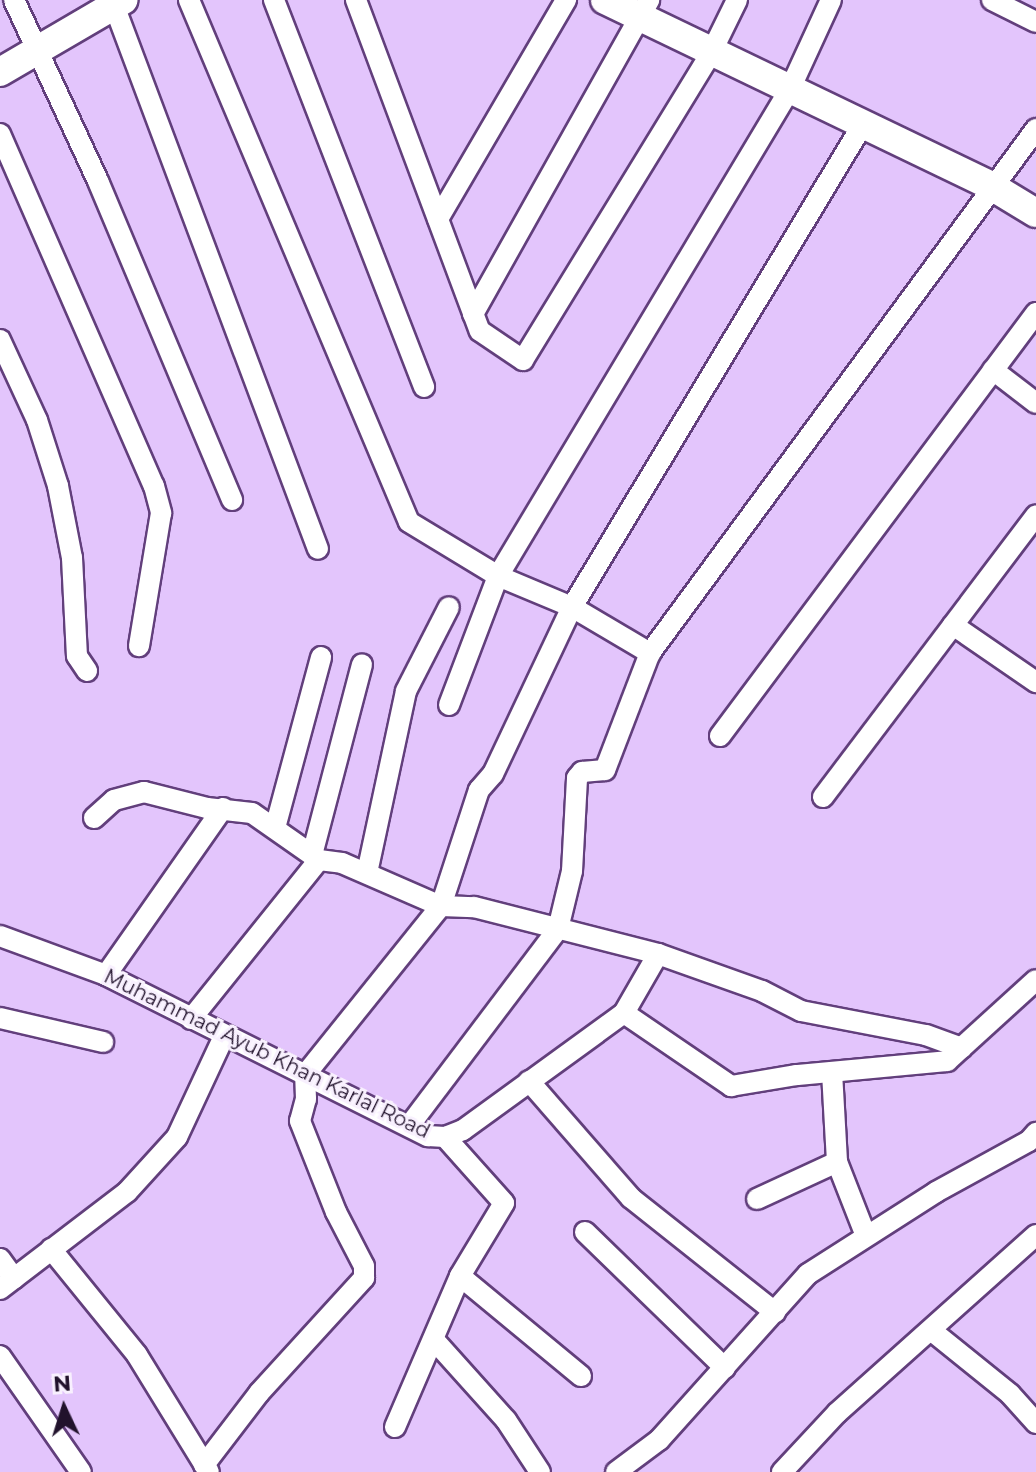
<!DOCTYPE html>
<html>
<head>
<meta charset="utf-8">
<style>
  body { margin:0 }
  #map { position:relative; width:1036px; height:1472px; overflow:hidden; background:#e3c5fc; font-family:Montserrat,sans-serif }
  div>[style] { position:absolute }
  .roads { filter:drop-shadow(2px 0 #623f7c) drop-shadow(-2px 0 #623f7c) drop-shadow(0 2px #623f7c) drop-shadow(0 -2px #623f7c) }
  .street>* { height:20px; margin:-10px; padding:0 10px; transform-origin:10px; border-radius:10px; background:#fff }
  .secondary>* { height:28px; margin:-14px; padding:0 14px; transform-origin:14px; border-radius:14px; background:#fff }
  span { translate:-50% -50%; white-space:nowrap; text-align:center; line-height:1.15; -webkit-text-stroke:6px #f8f0fe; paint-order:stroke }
  .street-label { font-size:20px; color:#21122c }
  .north { position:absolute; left:24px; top:1368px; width:80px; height:80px; -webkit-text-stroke:6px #f8f0fe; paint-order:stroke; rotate:356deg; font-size:22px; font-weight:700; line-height:32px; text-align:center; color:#21122c }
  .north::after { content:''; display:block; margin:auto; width:28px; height:36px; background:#21122c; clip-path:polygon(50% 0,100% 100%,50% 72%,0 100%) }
</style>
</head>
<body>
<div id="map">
  <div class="roads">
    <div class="street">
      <div style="left:14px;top:0;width:200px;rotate:65.1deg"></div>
      <div style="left:98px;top:181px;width:346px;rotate:67.2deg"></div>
      <div style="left:112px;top:0;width:586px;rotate:69.43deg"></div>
      <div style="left:189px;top:0;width:566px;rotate:67.15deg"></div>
      <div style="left:409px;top:522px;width:104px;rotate:31.2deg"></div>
      <div style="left:498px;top:576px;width:80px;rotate:22.7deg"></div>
      <div style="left:572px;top:607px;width:91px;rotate:30.5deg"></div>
      <div style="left:274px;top:0;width:415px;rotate:68.8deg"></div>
      <div style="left:356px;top:0;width:353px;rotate:69.5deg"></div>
      <div style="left:480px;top:331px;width:52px;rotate:34deg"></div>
      <div style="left:523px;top:360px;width:362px;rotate:-58.5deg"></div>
      <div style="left:712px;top:51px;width:57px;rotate:-63.9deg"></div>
      <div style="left:992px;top:0;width:49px;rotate:26.6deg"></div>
      <div style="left:0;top:134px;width:384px;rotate:66.4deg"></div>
      <div style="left:154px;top:486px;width:28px;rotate:75deg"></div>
      <div style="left:161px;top:513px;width:135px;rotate:99.4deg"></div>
      <div style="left:438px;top:219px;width:254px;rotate:-59.7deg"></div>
      <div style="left:473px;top:314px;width:360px;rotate:-60.7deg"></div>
      <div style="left:0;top:340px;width:88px;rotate:65.2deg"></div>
      <div style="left:37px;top:420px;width:69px;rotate:72.3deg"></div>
      <div style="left:58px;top:486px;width:73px;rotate:79deg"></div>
      <div style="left:72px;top:558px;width:98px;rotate:87.1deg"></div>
      <div style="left:77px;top:656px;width:18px;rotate:56deg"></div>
      <div style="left:993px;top:370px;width:54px;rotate:37.5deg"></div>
      <div style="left:953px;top:625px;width:101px;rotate:34.5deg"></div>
      <div style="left:449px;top:705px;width:138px;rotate:-69.2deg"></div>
      <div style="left:498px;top:576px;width:568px;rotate:-59.05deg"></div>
      <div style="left:790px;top:89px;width:98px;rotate:-65.3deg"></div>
      <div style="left:720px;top:736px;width:528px;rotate:-53.24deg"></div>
      <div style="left:823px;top:797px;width:353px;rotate:-52.9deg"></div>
      <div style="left:94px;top:818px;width:27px;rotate:-42deg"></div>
      <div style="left:114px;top:800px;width:31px;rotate:-15deg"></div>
      <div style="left:144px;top:792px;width:65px;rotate:14.3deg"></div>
      <div style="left:207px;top:808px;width:45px;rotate:6.3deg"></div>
      <div style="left:252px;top:813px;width:82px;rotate:35deg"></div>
      <div style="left:319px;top:860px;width:23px;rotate:7deg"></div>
      <div style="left:342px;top:863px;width:108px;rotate:23.5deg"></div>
      <div style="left:441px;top:906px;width:33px;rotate:2deg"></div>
      <div style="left:474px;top:907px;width:190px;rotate:14.3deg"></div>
      <div style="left:658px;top:954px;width:110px;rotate:19.6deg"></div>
      <div style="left:762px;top:991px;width:44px;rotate:27.1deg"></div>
      <div style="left:801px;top:1011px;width:127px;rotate:10.9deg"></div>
      <div style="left:926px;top:1035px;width:38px;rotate:20deg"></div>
      <div style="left:275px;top:828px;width:177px;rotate:-74.9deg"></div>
      <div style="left:312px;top:855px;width:197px;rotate:-75.3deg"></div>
      <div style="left:367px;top:873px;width:186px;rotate:-77.9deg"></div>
      <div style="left:406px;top:691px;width:94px;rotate:-62.9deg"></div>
      <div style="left:0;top:936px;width:113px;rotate:20.2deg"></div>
      <div style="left:106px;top:975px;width:360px;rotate:26.6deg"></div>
      <div style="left:428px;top:1136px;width:17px;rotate:3deg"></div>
      <div style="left:445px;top:1137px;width:19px;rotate:-21deg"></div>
      <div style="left:463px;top:1130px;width:199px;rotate:-36deg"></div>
      <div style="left:624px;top:1013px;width:68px;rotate:-60deg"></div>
      <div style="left:106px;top:975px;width:204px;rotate:-55deg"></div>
      <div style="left:624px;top:1013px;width:130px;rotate:34.3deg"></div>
      <div style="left:731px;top:1086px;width:67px;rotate:-9.5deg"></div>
      <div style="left:797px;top:1075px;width:151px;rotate:-5.3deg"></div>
      <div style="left:947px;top:1061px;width:120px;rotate:-42.3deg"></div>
      <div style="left:0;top:1018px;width:106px;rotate:13.1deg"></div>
      <div style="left:191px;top:1019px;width:204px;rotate:-51.2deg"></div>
      <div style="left:832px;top:1072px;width:90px;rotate:86.8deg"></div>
      <div style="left:837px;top:1162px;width:79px;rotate:68.6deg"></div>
      <div style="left:529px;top:1081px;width:155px;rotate:48.9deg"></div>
      <div style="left:631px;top:1198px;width:184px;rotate:38.4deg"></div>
      <div style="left:409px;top:1126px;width:247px;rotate:-52.9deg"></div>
      <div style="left:558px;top:929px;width:60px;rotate:-76.4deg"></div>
      <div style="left:572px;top:871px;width:93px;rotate:-86.9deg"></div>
      <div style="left:577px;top:778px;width:8px;rotate:-50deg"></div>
      <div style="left:582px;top:772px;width:23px;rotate:-5deg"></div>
      <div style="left:605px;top:770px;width:125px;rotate:-69deg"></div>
      <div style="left:650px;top:653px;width:651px;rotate:-53.62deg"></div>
      <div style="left:757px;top:1199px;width:88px;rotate:-24.8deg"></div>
      <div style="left:585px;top:1232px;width:195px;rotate:44.2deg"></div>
      <div style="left:51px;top:1249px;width:136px;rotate:50.9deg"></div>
      <div style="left:137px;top:1355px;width:137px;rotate:58.4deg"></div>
      <div style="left:0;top:1259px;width:24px;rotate:54deg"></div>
      <div style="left:460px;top:1276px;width:157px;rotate:39.6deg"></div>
      <div style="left:0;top:1289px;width:160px;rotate:-37.4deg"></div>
      <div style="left:127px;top:1192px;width:74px;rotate:-47.7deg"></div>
      <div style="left:177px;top:1137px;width:111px;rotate:-65deg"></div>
      <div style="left:932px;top:1331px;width:100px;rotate:38.9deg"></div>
      <div style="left:1010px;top:1394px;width:39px;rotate:48deg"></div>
      <div style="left:435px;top:1341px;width:106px;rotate:48.1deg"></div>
      <div style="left:506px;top:1420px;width:62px;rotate:56.8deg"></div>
      <div style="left:0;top:1356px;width:141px;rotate:55.1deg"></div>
      <div style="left:395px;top:1427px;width:164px;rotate:-66.7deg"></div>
      <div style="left:460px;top:1276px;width:85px;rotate:-58.9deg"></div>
      <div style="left:504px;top:1203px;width:89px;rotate:-131.8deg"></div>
      <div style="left:204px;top:1465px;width:91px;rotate:-52.6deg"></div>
      <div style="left:259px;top:1393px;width:156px;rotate:-47.6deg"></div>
      <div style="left:364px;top:1278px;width:12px;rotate:-90deg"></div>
      <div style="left:364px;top:1266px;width:61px;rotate:-117.4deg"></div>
      <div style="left:336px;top:1212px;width:98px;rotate:-111.6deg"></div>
      <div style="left:300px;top:1121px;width:23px;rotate:-75deg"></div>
      <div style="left:306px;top:1099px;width:24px;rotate:-92deg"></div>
      <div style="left:305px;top:1075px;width:217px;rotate:-51.2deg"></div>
      <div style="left:441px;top:906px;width:122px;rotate:-71.9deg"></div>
      <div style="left:479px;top:790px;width:21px;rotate:-49deg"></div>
      <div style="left:493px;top:774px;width:185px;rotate:-64.7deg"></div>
      <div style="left:572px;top:607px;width:564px;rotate:-58.93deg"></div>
      <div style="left:616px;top:1472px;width:54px;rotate:-36.7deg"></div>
      <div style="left:659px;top:1440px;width:223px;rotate:-48.1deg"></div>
      <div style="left:808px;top:1274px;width:152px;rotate:-32.6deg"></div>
      <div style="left:936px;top:1192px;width:106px;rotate:-28.7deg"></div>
      <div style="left:1029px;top:1141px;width:11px;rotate:-49deg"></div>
      <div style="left:782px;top:1472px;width:81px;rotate:-47deg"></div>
      <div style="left:837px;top:1413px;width:267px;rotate:-41.8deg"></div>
    </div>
    <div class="secondary">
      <div style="left:605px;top:0;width:431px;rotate:25.7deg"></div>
      <div style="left:993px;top:187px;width:50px;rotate:31.2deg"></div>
      <div style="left:0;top:72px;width:143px;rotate:-30.3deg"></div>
    </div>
  </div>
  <div class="street-label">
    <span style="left:267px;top:1054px;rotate:26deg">Muhammad Ayub Khan Karlal Road</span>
  </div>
  <div class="north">N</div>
</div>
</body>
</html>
